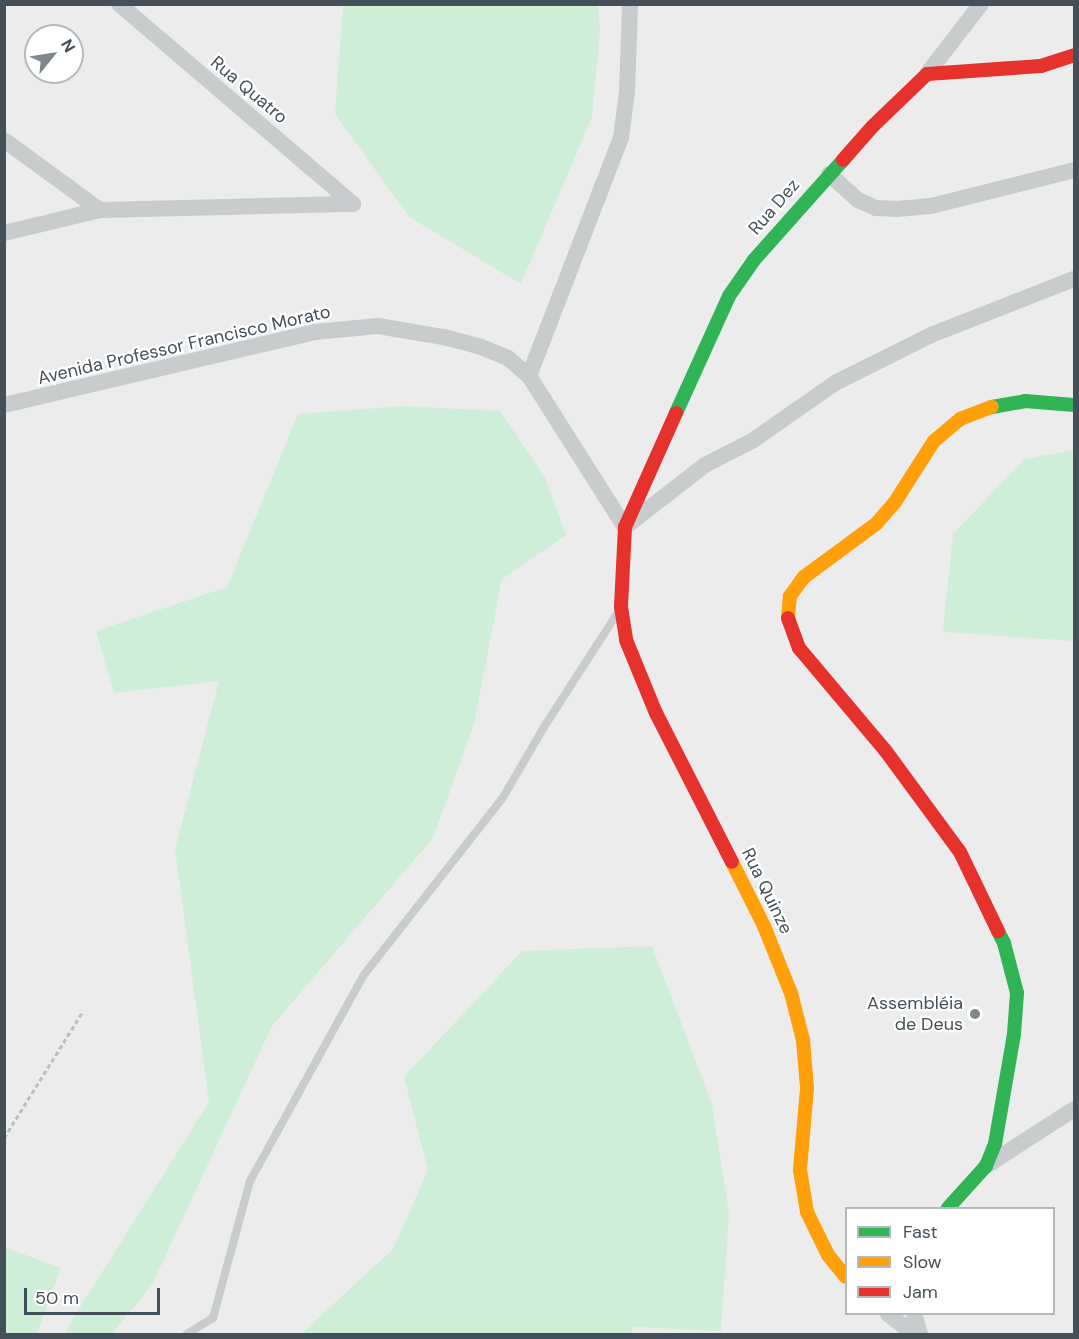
<!DOCTYPE html>
<html>
<head>
<meta charset="utf-8">
<style>
  body { margin:0 }
  #map { position:relative; width:1079px; height:1339px; overflow:hidden; background:#edecec; font-family:"DM Sans",sans-serif }
  div>[style] { position:absolute }
  .green>* { inset:0; background:#cfeed8 }
  .path>* { height:3px; margin-top:-1.5px; transform-origin:0; background:repeating-linear-gradient(90deg,#b5c2bd 0 4.5px,transparent 0 7.5px) }
  .lane>* { height:8px; margin:-4px; padding:0 4px; transform-origin:4px; border-radius:4px; background:#c8cccd }
  .street>* { height:16px; margin:-8px; padding:0 8px; transform-origin:8px; border-radius:8px; background:#c8cccd }
  .fast>* { height:14px; margin:-7px; padding:0 7px; transform-origin:7px; border-radius:7px; background:#30b455 }
  .slow>* { height:14px; margin:-7px; padding:0 7px; transform-origin:7px; border-radius:7px; background:#ff9f0a }
  .jam>* { height:14px; margin:-7px; padding:0 7px; transform-origin:7px; border-radius:7px; background:#e5322d }
  .dots>* { width:16px; height:16px; translate:-50% -50%; box-sizing:border-box; border:3px solid #fff; border-radius:50% }
  span { translate:-50% -50%; white-space:nowrap; text-align:center; line-height:1.15; -webkit-text-stroke:4.5px #fff; paint-order:stroke }
  .street-label { font-size:18px; color:#435059 }
  .poi-label { font-size:18px; color:#435059 }
  .right { translate:-100% -50%; text-align:right }
  .frame { position:absolute; inset:0; border:6px solid #435059; pointer-events:none }
  .legend { position:absolute; left:845px; top:1207px; width:210px; height:108px; box-sizing:border-box; background:#fff; border:2px solid #b4b9bd; margin:0; padding:8px 10px; list-style:none; font-size:18px; color:#435059 }
  .legend li { display:flex; align-items:center; gap:12px; height:30px }
  .legend b { width:30px; border:2px solid #b4b9bd }
  .north { position:absolute; left:24px; top:24px; width:60px; height:60px; box-sizing:border-box; background:#fff; border:2px solid #b4b9bd; border-radius:50%; rotate:60deg; font-size:16px; font-weight:700; line-height:24px; text-align:center; color:#435059 }
  .north::after { content:''; display:block; margin:auto; width:21px; height:27px; background:#7e878c; clip-path:polygon(50% 0,100% 100%,50% 72%,0 100%) }
  .scale { position:absolute; left:24px; top:1288px; width:136px; height:27px; box-sizing:border-box; border:3px solid #435059; border-top:0; padding-left:8px; font-size:18px; line-height:21px; white-space:nowrap; color:#435059; -webkit-text-stroke:4px #fff; paint-order:stroke }
</style>
</head>
<body>
<div id="map">
  <div class="green">
    <div style="clip-path:polygon(343px 5px,598px 5px,600px 32px,592px 117px,521px 284px,409px 217px,335px 114px)"></div>
    <div style="clip-path:polygon(404px 406px,500px 411px,545px 477px,566px 535px,502px 579px,474px 724px,433px 838px,272px 1026px,152px 1285px,112px 1334px,66px 1334px,67px 1328px,209px 1102px,175px 849px,219px 681px,114px 693px,96px 631px,227px 587px,298px 414px)"></div>
    <div style="clip-path:polygon(1074px 450px,1074px 641px,943px 632px,953px 534px,1024px 459px)"></div>
    <div style="clip-path:polygon(652px 946px,712px 1104px,729px 1214px,721px 1331px,633px 1327px,632px 1334px,301px 1334px,393px 1249px,428px 1170px,404px 1077px,522px 951px)"></div>
    <div style="clip-path:polygon(4px 1247px,61px 1268px,37px 1334px,5px 1334px)"></div>
  </div>
  <div class="path">
    <div style="left:4px;top:1138px;width:150px;rotate:-58.1deg"></div>
  </div>
  <div class="lane">
    <div style="left:187px;top:1334px;width:31px;rotate:-32deg"></div>
    <div style="left:213px;top:1318px;width:142px;rotate:-74.9deg"></div>
    <div style="left:250px;top:1181px;width:234px;rotate:-61.1deg"></div>
    <div style="left:363px;top:976px;width:225px;rotate:-51.9deg"></div>
    <div style="left:502px;top:799px;width:83px;rotate:-59.7deg"></div>
    <div style="left:544px;top:727px;width:137px;rotate:-57.2deg"></div>
  </div>
  <div class="street">
    <div style="left:119px;top:4px;width:308px;rotate:40.5deg"></div>
    <div style="left:927px;top:74px;width:88px;rotate:-52.4deg"></div>
    <div style="left:4px;top:140px;width:119px;rotate:36.1deg"></div>
    <div style="left:829px;top:174px;width:39px;rotate:42deg"></div>
    <div style="left:858px;top:200px;width:20px;rotate:24deg"></div>
    <div style="left:876px;top:208px;width:21px;rotate:3deg"></div>
    <div style="left:897px;top:209px;width:34px;rotate:-5deg"></div>
    <div style="left:931px;top:206px;width:147px;rotate:-14.1deg"></div>
    <div style="left:4px;top:233px;width:99px;rotate:-13.5deg"></div>
    <div style="left:100px;top:210px;width:253px;rotate:-1.4deg"></div>
    <div style="left:529px;top:376px;width:255px;rotate:-68.9deg"></div>
    <div style="left:621px;top:138px;width:46px;rotate:-82.6deg"></div>
    <div style="left:627px;top:92px;width:88px;rotate:-88deg"></div>
    <div style="left:4px;top:405px;width:319px;rotate:-13.2deg"></div>
    <div style="left:315px;top:332px;width:63px;rotate:-5.4deg"></div>
    <div style="left:378px;top:326px;width:71px;rotate:9.7deg"></div>
    <div style="left:448px;top:338px;width:34px;rotate:15deg"></div>
    <div style="left:481px;top:347px;width:29px;rotate:22deg"></div>
    <div style="left:508px;top:358px;width:28px;rotate:41deg"></div>
    <div style="left:529px;top:376px;width:179px;rotate:57.6deg"></div>
    <div style="left:625px;top:527px;width:101px;rotate:-37.8deg"></div>
    <div style="left:705px;top:465px;width:53px;rotate:-27.1deg"></div>
    <div style="left:752px;top:441px;width:101px;rotate:-34.9deg"></div>
    <div style="left:835px;top:383px;width:107px;rotate:-26.6deg"></div>
    <div style="left:931px;top:335px;width:154px;rotate:-21.4deg"></div>
    <div style="left:986px;top:1166px;width:105px;rotate:-32.9deg"></div>
    <div style="left:888px;top:1314px;width:33px;rotate:38deg"></div>
    <div style="left:914px;top:1314px;width:21px;rotate:73deg"></div>
  </div>
  <div class="fast">
    <div style="left:992px;top:407px;width:34px;rotate:-10deg"></div>
    <div style="left:1025px;top:401px;width:49px;rotate:4.7deg"></div>
    <div style="left:676px;top:413px;width:128px;rotate:-65.6deg"></div>
    <div style="left:729px;top:296px;width:44px;rotate:-55.2deg"></div>
    <div style="left:754px;top:260px;width:134px;rotate:-48.3deg"></div>
    <div style="left:948px;top:1208px;width:57px;rotate:-47.9deg"></div>
    <div style="left:986px;top:1166px;width:24px;rotate:-68deg"></div>
    <div style="left:995px;top:1144px;width:112px;rotate:-80.2deg"></div>
    <div style="left:1014px;top:1034px;width:41px;rotate:-85.8deg"></div>
    <div style="left:1017px;top:993px;width:52px;rotate:-104.6deg"></div>
    <div style="left:1004px;top:943px;width:13px;rotate:-117deg"></div>
  </div>
  <div class="slow">
    <div style="left:788px;top:618px;width:22px;rotate:-85deg"></div>
    <div style="left:790px;top:596px;width:24px;rotate:-54deg"></div>
    <div style="left:804px;top:577px;width:89px;rotate:-36.4deg"></div>
    <div style="left:876px;top:524px;width:29px;rotate:-49deg"></div>
    <div style="left:895px;top:502px;width:72px;rotate:-57.4deg"></div>
    <div style="left:934px;top:441px;width:34px;rotate:-40deg"></div>
    <div style="left:960px;top:419px;width:34px;rotate:-21deg"></div>
    <div style="left:732px;top:862px;width:72px;rotate:63.4deg"></div>
    <div style="left:764px;top:926px;width:72px;rotate:68.1deg"></div>
    <div style="left:791px;top:993px;width:49px;rotate:75.7deg"></div>
    <div style="left:803px;top:1040px;width:48px;rotate:85.2deg"></div>
    <div style="left:807px;top:1088px;width:82px;rotate:94.9deg"></div>
    <div style="left:800px;top:1170px;width:43px;rotate:80.5deg"></div>
    <div style="left:807px;top:1212px;width:48px;rotate:64deg"></div>
    <div style="left:828px;top:1255px;width:28px;rotate:51deg"></div>
  </div>
  <div class="jam">
    <div style="left:843px;top:160px;width:45px;rotate:-48.6deg"></div>
    <div style="left:873px;top:126px;width:75px;rotate:-43.9deg"></div>
    <div style="left:927px;top:74px;width:114px;rotate:-4deg"></div>
    <div style="left:1041px;top:66px;width:35px;rotate:-18deg"></div>
    <div style="left:676px;top:413px;width:125px;rotate:114.1deg"></div>
    <div style="left:625px;top:527px;width:80px;rotate:92.9deg"></div>
    <div style="left:621px;top:607px;width:33px;rotate:81deg"></div>
    <div style="left:626px;top:640px;width:79px;rotate:67.7deg"></div>
    <div style="left:656px;top:713px;width:167px;rotate:63deg"></div>
    <div style="left:788px;top:618px;width:32px;rotate:70deg"></div>
    <div style="left:799px;top:648px;width:133px;rotate:49.9deg"></div>
    <div style="left:885px;top:750px;width:127px;rotate:53.7deg"></div>
    <div style="left:960px;top:852px;width:88px;rotate:64.3deg"></div>
  </div>
  <div class="dots">
    <div style="left:975px;top:1014px;background:#7e878c"></div>
  </div>
  <div class="street-label">
    <span style="left:249px;top:90px;rotate:40deg">Rua Quatro</span>
    <span style="left:774px;top:207px;rotate:-49deg">Rua Dez</span>
    <span style="left:184px;top:345px;rotate:-13deg">Avenida Professor Francisco Morato</span>
    <span style="left:767px;top:891px;rotate:64deg">Rua Quinze</span>
  </div>
  <div class="poi-label">
    <span class="right" style="left:963px;top:1014px">Assembléia<br>de Deus</span>
  </div>
  <div class="frame"></div>
  <ul class="legend">
  <li><b style="height:8px;background:#30b455"></b>Fast</li>
  <li><b style="height:8px;background:#ff9f0a"></b>Slow</li>
  <li><b style="height:8px;background:#e5322d"></b>Jam</li>
  </ul>
  <div class="north">N</div>
  <div class="scale">50 m</div>
</div>
</body>
</html>
